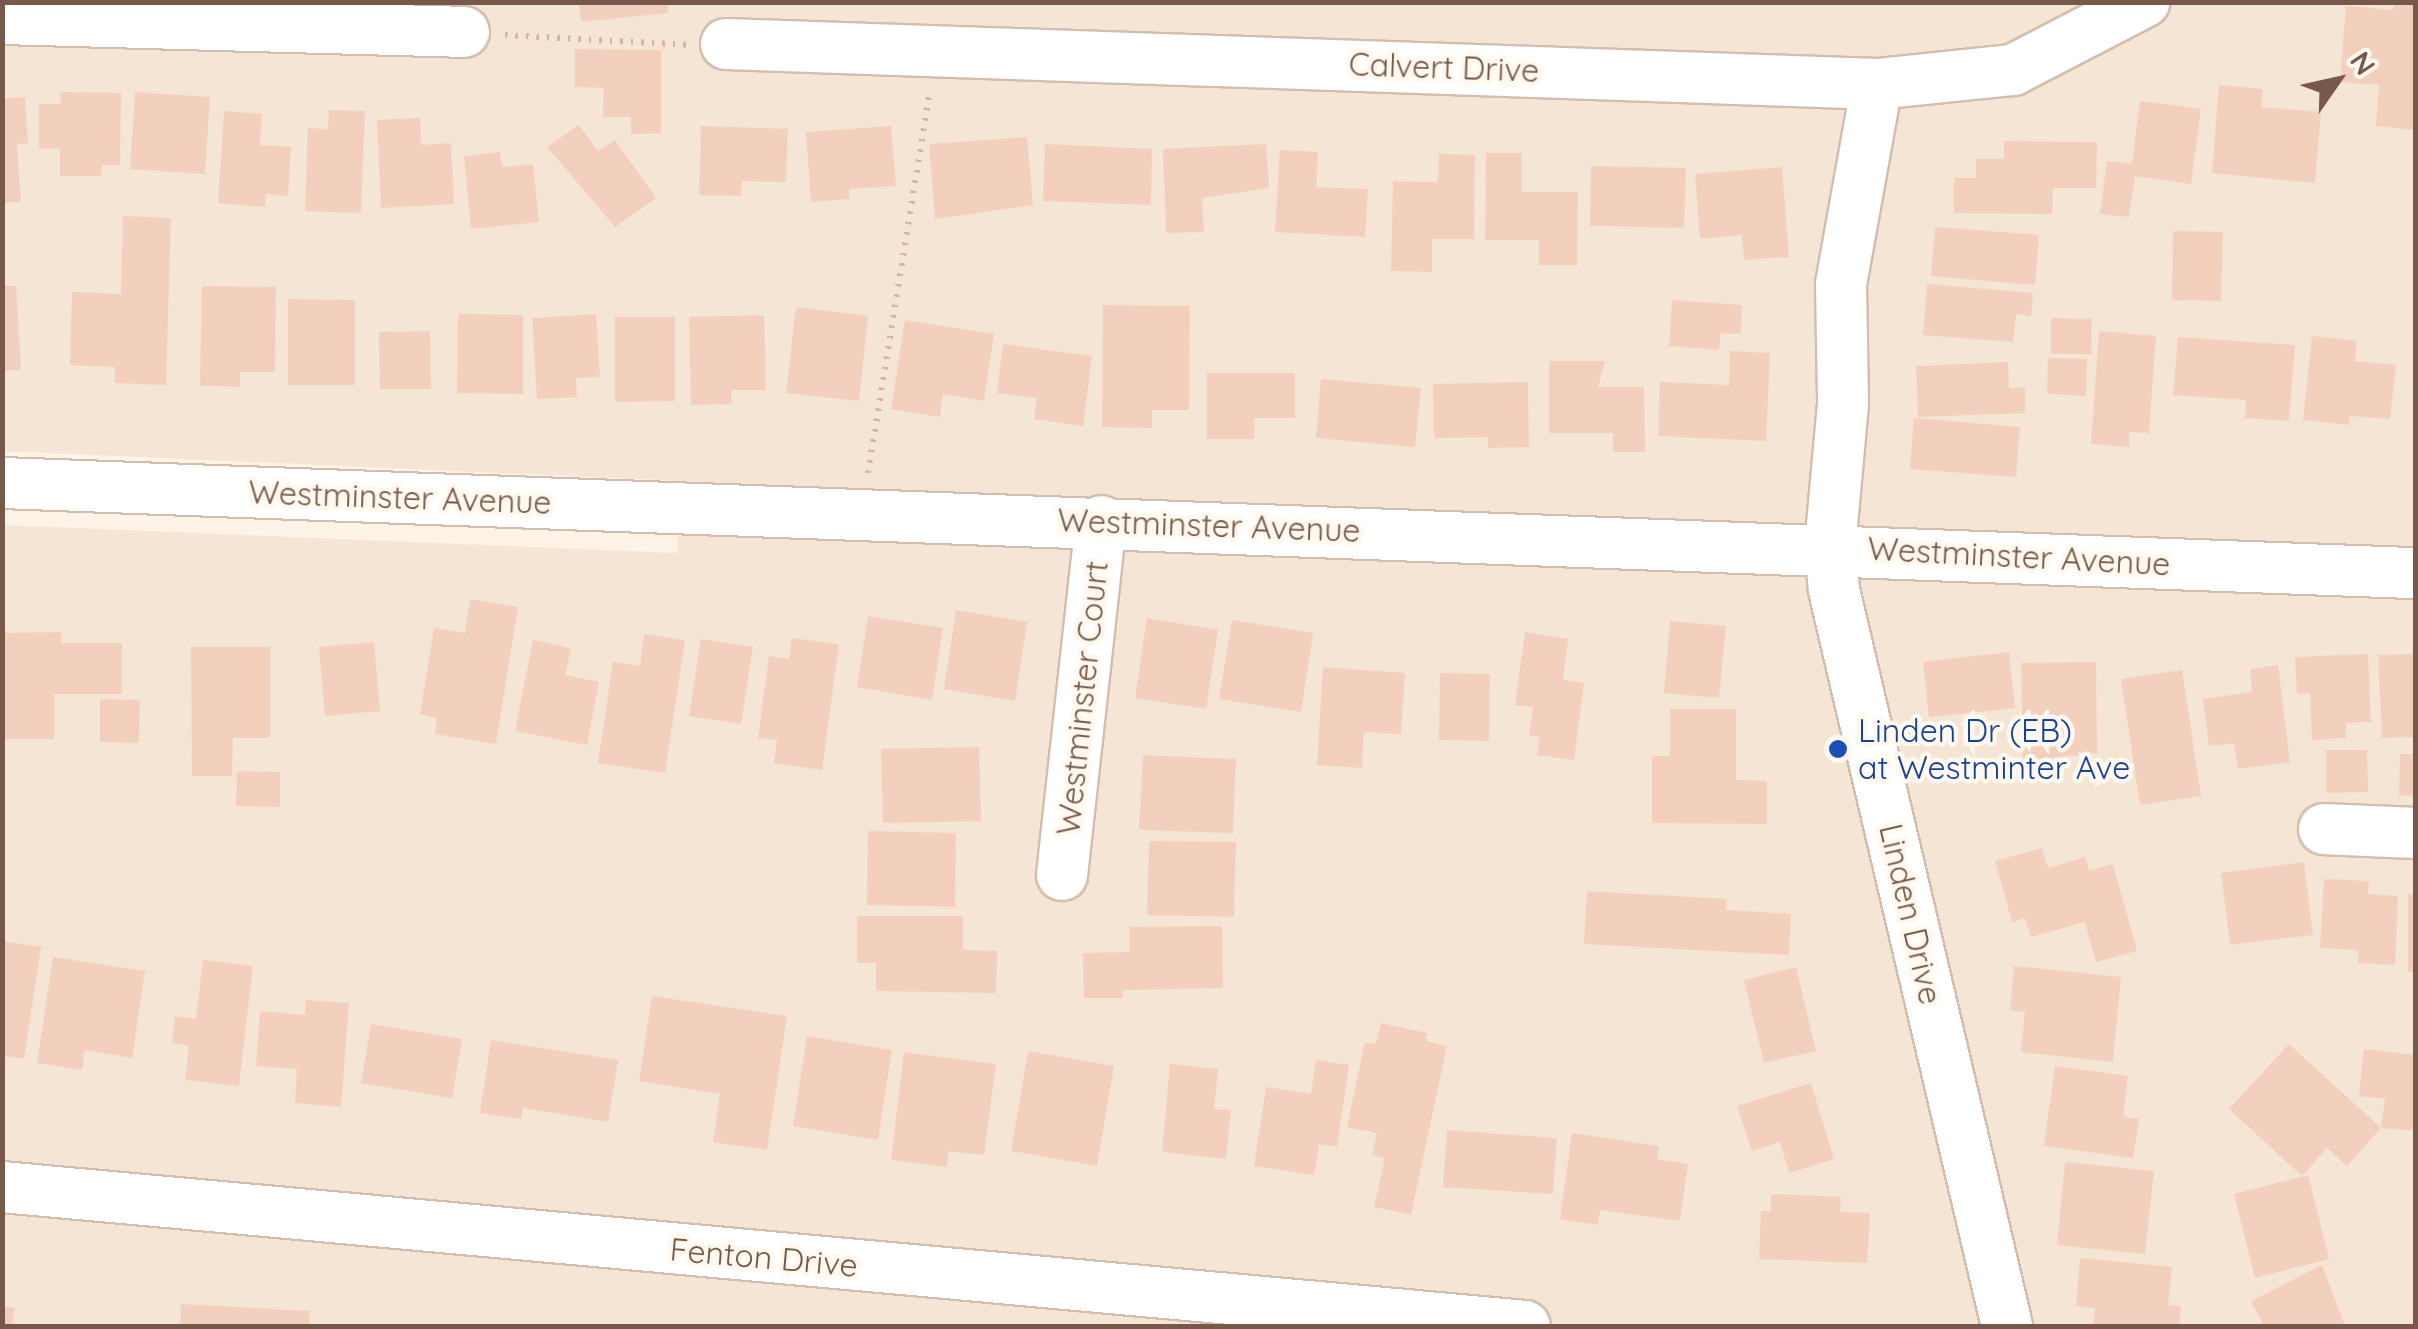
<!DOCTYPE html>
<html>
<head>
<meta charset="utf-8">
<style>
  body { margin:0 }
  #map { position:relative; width:2418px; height:1329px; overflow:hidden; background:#fdf3e7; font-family:Quicksand,sans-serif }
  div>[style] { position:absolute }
  .residential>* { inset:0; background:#f5e5d5 }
  .building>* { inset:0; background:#f3d0be }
  .path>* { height:6px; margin-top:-3px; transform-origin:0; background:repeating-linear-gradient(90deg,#d9b3a1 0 2.5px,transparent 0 10.5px) }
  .roads { filter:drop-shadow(2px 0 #d2bdaf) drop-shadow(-2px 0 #d2bdaf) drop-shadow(0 2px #d2bdaf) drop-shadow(0 -2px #d2bdaf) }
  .minor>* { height:50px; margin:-25px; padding:0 25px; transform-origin:25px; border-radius:25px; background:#fff }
  .dots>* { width:28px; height:28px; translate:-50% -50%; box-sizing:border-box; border:5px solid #fff8ee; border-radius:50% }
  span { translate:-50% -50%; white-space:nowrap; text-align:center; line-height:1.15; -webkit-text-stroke:9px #fff8ee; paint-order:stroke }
  .street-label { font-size:32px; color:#78584a }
  .transit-label { font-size:32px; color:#164399 }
  .left { translate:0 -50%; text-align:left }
  .frame { position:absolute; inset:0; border:5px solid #78584a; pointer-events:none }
  .north { position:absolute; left:2288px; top:30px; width:100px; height:100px; -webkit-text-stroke:8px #fff8ee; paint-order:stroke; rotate:56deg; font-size:28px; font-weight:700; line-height:40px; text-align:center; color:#78584a }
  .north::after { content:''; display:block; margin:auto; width:35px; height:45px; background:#78584a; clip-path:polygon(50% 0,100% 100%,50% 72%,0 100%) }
</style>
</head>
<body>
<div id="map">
  <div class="residential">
    <div style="clip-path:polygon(3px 3px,2415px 3px,2415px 1326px,3px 1326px,3px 525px,677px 553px,681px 481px,3px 451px)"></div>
  </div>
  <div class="building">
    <div style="clip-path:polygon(579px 2px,667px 2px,668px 13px,581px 22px)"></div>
    <div style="clip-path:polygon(2394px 2px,2416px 2px,2416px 130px,2376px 126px,2379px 85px,2340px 82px,2346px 6px,2393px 10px)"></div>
    <div style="clip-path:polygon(575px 49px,661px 50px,661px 133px,631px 134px,631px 117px,603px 117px,604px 88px,575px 87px)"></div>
    <div style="clip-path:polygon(2219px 85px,2263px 89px,2261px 107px,2321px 112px,2315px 183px,2212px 173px)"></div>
    <div style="clip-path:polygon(60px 92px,121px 93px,120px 165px,102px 165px,101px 176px,60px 176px,60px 149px,39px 148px,39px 104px,61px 104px)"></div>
    <div style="clip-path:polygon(135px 92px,210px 97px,205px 174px,130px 169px)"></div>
    <div style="clip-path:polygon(25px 97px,28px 143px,17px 144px,21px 202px,2px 203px,2px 99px)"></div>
    <div style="clip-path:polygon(2140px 101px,2201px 109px,2191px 184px,2135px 176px,2129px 217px,2100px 214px,2107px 161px,2132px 164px)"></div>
    <div style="clip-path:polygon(329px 110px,365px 111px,361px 213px,305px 211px,308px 128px,328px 129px)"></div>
    <div style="clip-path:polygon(224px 111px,262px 114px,260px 145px,291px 147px,288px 196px,266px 194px,265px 207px,218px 203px)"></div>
    <div style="clip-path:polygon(420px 118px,421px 145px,451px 143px,454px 204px,381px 208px,377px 120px)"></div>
    <div style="clip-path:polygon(579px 125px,598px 151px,615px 140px,656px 198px,615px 227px,547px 147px)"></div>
    <div style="clip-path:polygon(701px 126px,788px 129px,786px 182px,742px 181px,741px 196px,699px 195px)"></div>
    <div style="clip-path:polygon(891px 126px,896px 186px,849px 189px,849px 199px,811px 202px,806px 132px)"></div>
    <div style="clip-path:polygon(1027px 137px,1033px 205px,935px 219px,929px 144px)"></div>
    <div style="clip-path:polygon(2004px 141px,2097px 142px,2096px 188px,2053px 188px,2052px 214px,1954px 213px,1954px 178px,1976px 178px,1976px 159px,2004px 159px)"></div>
    <div style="clip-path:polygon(1045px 144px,1152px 149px,1151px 205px,1043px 201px)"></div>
    <div style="clip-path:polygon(1266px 144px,1269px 188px,1202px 198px,1204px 232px,1166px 233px,1163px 149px)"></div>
    <div style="clip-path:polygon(1280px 150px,1318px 152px,1316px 187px,1368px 189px,1365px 237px,1275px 232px)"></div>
    <div style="clip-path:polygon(500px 152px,502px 167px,533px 164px,539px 222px,471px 229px,464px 156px)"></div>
    <div style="clip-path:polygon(1486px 153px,1522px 153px,1522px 192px,1578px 192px,1577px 265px,1539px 265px,1539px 240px,1485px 240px)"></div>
    <div style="clip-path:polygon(1439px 154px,1475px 155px,1474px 239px,1432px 239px,1432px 272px,1391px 271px,1393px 181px,1438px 182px)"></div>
    <div style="clip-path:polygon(1591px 166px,1686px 168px,1684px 228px,1590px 226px)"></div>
    <div style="clip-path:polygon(1782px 167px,1789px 257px,1744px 260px,1742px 235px,1700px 239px,1695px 174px)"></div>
    <div style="clip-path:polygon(123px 216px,171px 218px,166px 385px,115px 383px,115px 367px,70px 365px,72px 292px,121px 294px)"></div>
    <div style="clip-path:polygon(1935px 227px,2039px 235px,2035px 285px,1931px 276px)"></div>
    <div style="clip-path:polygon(2173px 231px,2223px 232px,2221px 301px,2172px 300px)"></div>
    <div style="clip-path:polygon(1927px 284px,2033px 293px,2031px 316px,2016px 314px,2013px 342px,1923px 335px)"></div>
    <div style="clip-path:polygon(2px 286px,16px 286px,21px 370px,2px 371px)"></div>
    <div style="clip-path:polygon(202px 286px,276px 287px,275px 372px,240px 372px,240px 387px,200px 386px)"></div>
    <div style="clip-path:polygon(288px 299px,355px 300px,355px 385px,288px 385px)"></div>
    <div style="clip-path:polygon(1672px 300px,1742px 305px,1741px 334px,1721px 333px,1719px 350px,1669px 346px)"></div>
    <div style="clip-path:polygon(1103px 305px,1190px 306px,1189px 410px,1152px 410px,1152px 428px,1102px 427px)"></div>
    <div style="clip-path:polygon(796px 307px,868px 316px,859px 401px,786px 393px)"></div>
    <div style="clip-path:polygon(458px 314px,523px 315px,523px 394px,457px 393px)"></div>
    <div style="clip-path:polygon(596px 314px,600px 377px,576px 378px,577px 397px,537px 399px,532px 318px)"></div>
    <div style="clip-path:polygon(764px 315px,766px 390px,731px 390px,732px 404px,691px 405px,689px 317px)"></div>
    <div style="clip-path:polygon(615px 317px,675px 317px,675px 401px,615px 402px)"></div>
    <div style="clip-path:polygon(2051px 318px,2092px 319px,2091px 354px,2051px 354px)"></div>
    <div style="clip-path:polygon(905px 320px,994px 334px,984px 401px,943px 394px,940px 417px,891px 409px)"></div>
    <div style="clip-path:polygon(430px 331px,431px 389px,380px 389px,379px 332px)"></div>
    <div style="clip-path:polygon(2099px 331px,2156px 336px,2149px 433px,2129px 432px,2129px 447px,2091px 444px)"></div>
    <div style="clip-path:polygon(2312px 336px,2357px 341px,2355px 361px,2396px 365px,2390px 419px,2350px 416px,2349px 425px,2303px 420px)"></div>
    <div style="clip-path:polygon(2178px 337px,2295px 345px,2289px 421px,2245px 418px,2246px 400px,2173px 395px)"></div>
    <div style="clip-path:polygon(1003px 344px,1092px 356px,1083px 426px,1034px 419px,1037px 398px,997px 393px)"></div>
    <div style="clip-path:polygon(1730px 351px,1770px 353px,1766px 441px,1658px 436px,1660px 382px,1729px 385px)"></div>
    <div style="clip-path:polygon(2048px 358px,2087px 359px,2086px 396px,2047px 394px)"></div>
    <div style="clip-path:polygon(1549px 361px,1605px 361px,1598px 387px,1644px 387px,1645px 452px,1613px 452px,1613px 433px,1549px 433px)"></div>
    <div style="clip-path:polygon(2008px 362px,2009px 388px,2025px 387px,2025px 413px,1918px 417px,1916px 366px)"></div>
    <div style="clip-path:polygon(1207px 373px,1295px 373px,1295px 418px,1254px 418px,1254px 439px,1207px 439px)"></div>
    <div style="clip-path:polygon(1321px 379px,1421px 388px,1415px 447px,1316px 438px)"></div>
    <div style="clip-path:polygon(1528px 382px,1529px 447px,1488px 448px,1488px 437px,1434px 438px,1433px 384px)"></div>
    <div style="clip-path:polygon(1914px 418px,2020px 427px,2016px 477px,1910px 469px)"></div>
    <div style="clip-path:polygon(470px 599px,518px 607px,496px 744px,435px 734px,437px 718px,420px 714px,434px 628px,465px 633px)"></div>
    <div style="clip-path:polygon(956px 610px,1027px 622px,1015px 701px,944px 689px)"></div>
    <div style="clip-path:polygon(868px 616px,943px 628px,932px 700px,857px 687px)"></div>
    <div style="clip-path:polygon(1147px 618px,1218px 630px,1206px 709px,1135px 698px)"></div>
    <div style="clip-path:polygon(1232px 620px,1313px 633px,1301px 712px,1219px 699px)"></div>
    <div style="clip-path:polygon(1670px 621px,1726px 626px,1719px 698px,1664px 693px)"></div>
    <div style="clip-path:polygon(62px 632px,61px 643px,122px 643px,122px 694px,54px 694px,54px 739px,5px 739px,4px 633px)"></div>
    <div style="clip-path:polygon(1525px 632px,1568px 639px,1563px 680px,1584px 683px,1574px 760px,1537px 755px,1540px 737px,1529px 735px,1533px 707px,1515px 705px)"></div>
    <div style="clip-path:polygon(644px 634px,685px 640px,665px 773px,598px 763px,613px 662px,640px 666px)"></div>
    <div style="clip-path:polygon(792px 638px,839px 644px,822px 770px,774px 763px,777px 740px,758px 738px,769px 656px,789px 659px)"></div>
    <div style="clip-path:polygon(701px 639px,753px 647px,741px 724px,689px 716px)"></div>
    <div style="clip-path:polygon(533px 640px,571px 648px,565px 675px,599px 682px,587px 745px,515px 731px)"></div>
    <div style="clip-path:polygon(374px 642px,380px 711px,325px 716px,319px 647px)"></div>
    <div style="clip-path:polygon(191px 647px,270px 647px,270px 738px,233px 738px,232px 776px,192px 776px)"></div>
    <div style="clip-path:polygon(2009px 652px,2015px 708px,1929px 717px,1923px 662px)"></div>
    <div style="clip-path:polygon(2368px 654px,2371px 722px,2346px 723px,2346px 738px,2312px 740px,2310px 693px,2297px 694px,2295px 657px)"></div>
    <div style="clip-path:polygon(2413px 654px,2414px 737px,2382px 738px,2378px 655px)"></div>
    <div style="clip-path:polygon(2096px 662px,2097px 753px,2023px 761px,2021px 663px)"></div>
    <div style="clip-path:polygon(2278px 665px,2290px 762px,2238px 769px,2234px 743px,2209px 746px,2203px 699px,2252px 692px,2250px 669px)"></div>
    <div style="clip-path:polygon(1323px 667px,1405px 673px,1401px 734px,1364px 732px,1362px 768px,1317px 765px)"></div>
    <div style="clip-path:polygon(2182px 670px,2201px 796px,2140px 805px,2121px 679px)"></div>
    <div style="clip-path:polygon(1440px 673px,1490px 674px,1489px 741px,1439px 740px)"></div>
    <div style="clip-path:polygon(100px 699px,140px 700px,139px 743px,100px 742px)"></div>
    <div style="clip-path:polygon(1670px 709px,1736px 709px,1736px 780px,1767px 781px,1767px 824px,1652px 823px,1652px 756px,1670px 756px)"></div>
    <div style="clip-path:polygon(979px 747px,981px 821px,883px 823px,881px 749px)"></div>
    <div style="clip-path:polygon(2326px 750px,2367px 750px,2368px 792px,2326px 793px)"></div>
    <div style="clip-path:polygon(2400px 754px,2416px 754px,2416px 796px,2399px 795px)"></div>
    <div style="clip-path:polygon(1143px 755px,1236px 759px,1233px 833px,1139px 830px)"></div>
    <div style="clip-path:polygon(237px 771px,280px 772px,280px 807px,236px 806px)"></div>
    <div style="clip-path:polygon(868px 831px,956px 833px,955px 907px,867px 905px)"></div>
    <div style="clip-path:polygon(1149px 841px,1236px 842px,1234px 917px,1147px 915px)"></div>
    <div style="clip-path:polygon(2042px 848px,2048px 868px,2085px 857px,2089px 871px,2113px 864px,2137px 951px,2096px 962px,2085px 922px,2031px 937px,2025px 918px,2012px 922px,1995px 861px)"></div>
    <div style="clip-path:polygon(2304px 862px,2313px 935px,2230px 945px,2221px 873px)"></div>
    <div style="clip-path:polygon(2324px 879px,2369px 881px,2368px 894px,2398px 896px,2395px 965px,2358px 963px,2358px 950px,2320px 948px)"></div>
    <div style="clip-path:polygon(1587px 891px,1727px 899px,1726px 910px,1791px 914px,1789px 955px,1584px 944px)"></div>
    <div style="clip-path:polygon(2408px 894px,2416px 894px,2416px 972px,2408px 972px)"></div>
    <div style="clip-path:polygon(857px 916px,963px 916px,963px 950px,997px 951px,996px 993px,876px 991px,876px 963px,857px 963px)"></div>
    <div style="clip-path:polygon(1222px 926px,1223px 988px,1122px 990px,1123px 998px,1084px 998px,1083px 953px,1130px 952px,1130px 927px)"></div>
    <div style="clip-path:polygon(2px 941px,41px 947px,24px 1059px,2px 1056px)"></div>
    <div style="clip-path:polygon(53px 957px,145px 971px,132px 1058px,85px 1050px,82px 1070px,37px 1063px)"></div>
    <div style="clip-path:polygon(203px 960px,253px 966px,239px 1086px,185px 1080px,189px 1046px,172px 1043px,175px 1016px,196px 1019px)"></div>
    <div style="clip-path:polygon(2014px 966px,2121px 977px,2113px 1062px,2021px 1052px,2025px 1012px,2010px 1010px)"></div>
    <div style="clip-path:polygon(1796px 967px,1816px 1051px,1764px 1063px,1744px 980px)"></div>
    <div style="clip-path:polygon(652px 996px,787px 1016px,767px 1150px,713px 1142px,720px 1094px,639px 1081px)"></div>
    <div style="clip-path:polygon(306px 1000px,349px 1003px,341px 1107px,295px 1103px,297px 1069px,256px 1066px,260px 1011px,305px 1015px)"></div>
    <div style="clip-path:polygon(1381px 1023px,1427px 1033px,1426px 1041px,1447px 1046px,1411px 1215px,1374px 1207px,1385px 1158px,1372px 1155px,1377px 1133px,1347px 1127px,1365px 1042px,1376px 1044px)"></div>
    <div style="clip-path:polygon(371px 1024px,462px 1039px,452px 1098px,361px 1083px)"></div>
    <div style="clip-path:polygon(807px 1036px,892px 1050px,878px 1140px,793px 1126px)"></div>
    <div style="clip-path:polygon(491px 1040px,618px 1060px,608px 1122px,523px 1108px,521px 1119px,480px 1113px)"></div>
    <div style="clip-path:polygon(2289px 1044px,2381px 1128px,2347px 1166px,2327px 1148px,2302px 1176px,2229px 1109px)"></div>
    <div style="clip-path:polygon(2364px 1049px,2416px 1055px,2416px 1131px,2381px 1128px,2385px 1099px,2359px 1096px)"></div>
    <div style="clip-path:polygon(1028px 1051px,1114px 1066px,1097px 1166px,1011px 1151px)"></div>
    <div style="clip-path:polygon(904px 1052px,996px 1064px,984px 1155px,949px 1151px,947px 1167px,891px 1160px)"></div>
    <div style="clip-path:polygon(1316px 1060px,1349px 1065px,1337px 1147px,1319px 1144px,1314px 1175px,1254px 1166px,1266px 1087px,1311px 1094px)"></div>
    <div style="clip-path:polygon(1170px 1064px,1218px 1069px,1214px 1109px,1231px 1110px,1226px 1159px,1162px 1152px)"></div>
    <div style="clip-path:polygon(2055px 1066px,2128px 1076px,2123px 1116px,2139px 1119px,2133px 1158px,2044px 1146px)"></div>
    <div style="clip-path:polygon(1811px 1083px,1834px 1159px,1789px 1173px,1780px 1142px,1752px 1151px,1737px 1106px)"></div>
    <div style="clip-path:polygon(1447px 1130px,1557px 1138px,1553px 1194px,1443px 1187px)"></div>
    <div style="clip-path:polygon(1572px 1133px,1659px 1146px,1657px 1159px,1688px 1164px,1680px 1221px,1600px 1210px,1598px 1225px,1560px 1219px)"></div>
    <div style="clip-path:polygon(2065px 1162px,2154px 1171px,2145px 1254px,2057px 1245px)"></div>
    <div style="clip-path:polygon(2308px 1175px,2329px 1259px,2255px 1278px,2234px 1194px)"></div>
    <div style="clip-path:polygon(1771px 1194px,1841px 1197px,1840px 1212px,1870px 1213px,1867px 1263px,1759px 1259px,1761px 1211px,1771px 1211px)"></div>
    <div style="clip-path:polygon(2080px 1258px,2172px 1267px,2168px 1305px,2181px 1306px,2179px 1326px,2093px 1326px,2095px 1308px,2076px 1306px)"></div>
    <div style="clip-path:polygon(2322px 1265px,2345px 1326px,2264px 1326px,2251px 1301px)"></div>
    <div style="clip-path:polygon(181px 1304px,310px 1311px,309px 1326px,180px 1326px)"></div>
    <div style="clip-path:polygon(2px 1306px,15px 1308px,12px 1326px,2px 1326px)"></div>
  </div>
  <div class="path">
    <div style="left:505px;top:35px;width:182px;rotate:3.1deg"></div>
    <div style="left:868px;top:473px;width:387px;rotate:-80.8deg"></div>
  </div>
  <div class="roads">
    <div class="minor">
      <div style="left:2px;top:19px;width:462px;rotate:1.6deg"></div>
      <div style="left:726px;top:44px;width:1152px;rotate:1.99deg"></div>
      <div style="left:1877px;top:84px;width:137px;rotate:-5.9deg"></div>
      <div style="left:2013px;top:70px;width:148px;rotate:-27.4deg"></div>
      <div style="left:1877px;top:84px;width:204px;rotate:100.2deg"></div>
      <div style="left:1841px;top:285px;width:119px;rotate:89deg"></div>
      <div style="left:1843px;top:404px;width:144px;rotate:95.2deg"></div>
      <div style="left:1830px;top:547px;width:43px;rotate:84.7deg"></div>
      <div style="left:1834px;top:590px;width:756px;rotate:76.77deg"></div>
      <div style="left:2px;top:483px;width:2416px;rotate:2.14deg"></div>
      <div style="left:2324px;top:829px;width:92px;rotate:2.5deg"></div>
      <div style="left:1062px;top:875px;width:356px;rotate:-83.7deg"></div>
      <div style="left:2px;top:1187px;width:1529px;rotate:5.21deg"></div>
    </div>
  </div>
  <div class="dots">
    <div style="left:1838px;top:749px;background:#1a4fb4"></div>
  </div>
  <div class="street-label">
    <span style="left:1444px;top:67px;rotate:2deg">Calvert Drive</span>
    <span style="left:400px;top:497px;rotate:2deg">Westminster Avenue</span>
    <span style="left:1209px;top:525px;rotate:2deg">Westminster Avenue</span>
    <span style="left:2019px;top:556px;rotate:3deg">Westminster Avenue</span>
    <span style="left:1082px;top:698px;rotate:-84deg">Westminster Court</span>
    <span style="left:1911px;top:914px;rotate:77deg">Linden Drive</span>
    <span style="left:764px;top:1257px;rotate:5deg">Fenton Drive</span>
  </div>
  <div class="transit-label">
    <span class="left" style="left:1858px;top:749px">Linden Dr (EB)<br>at Westminter Ave</span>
  </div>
  <div class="frame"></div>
  <div class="north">N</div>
</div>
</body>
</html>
